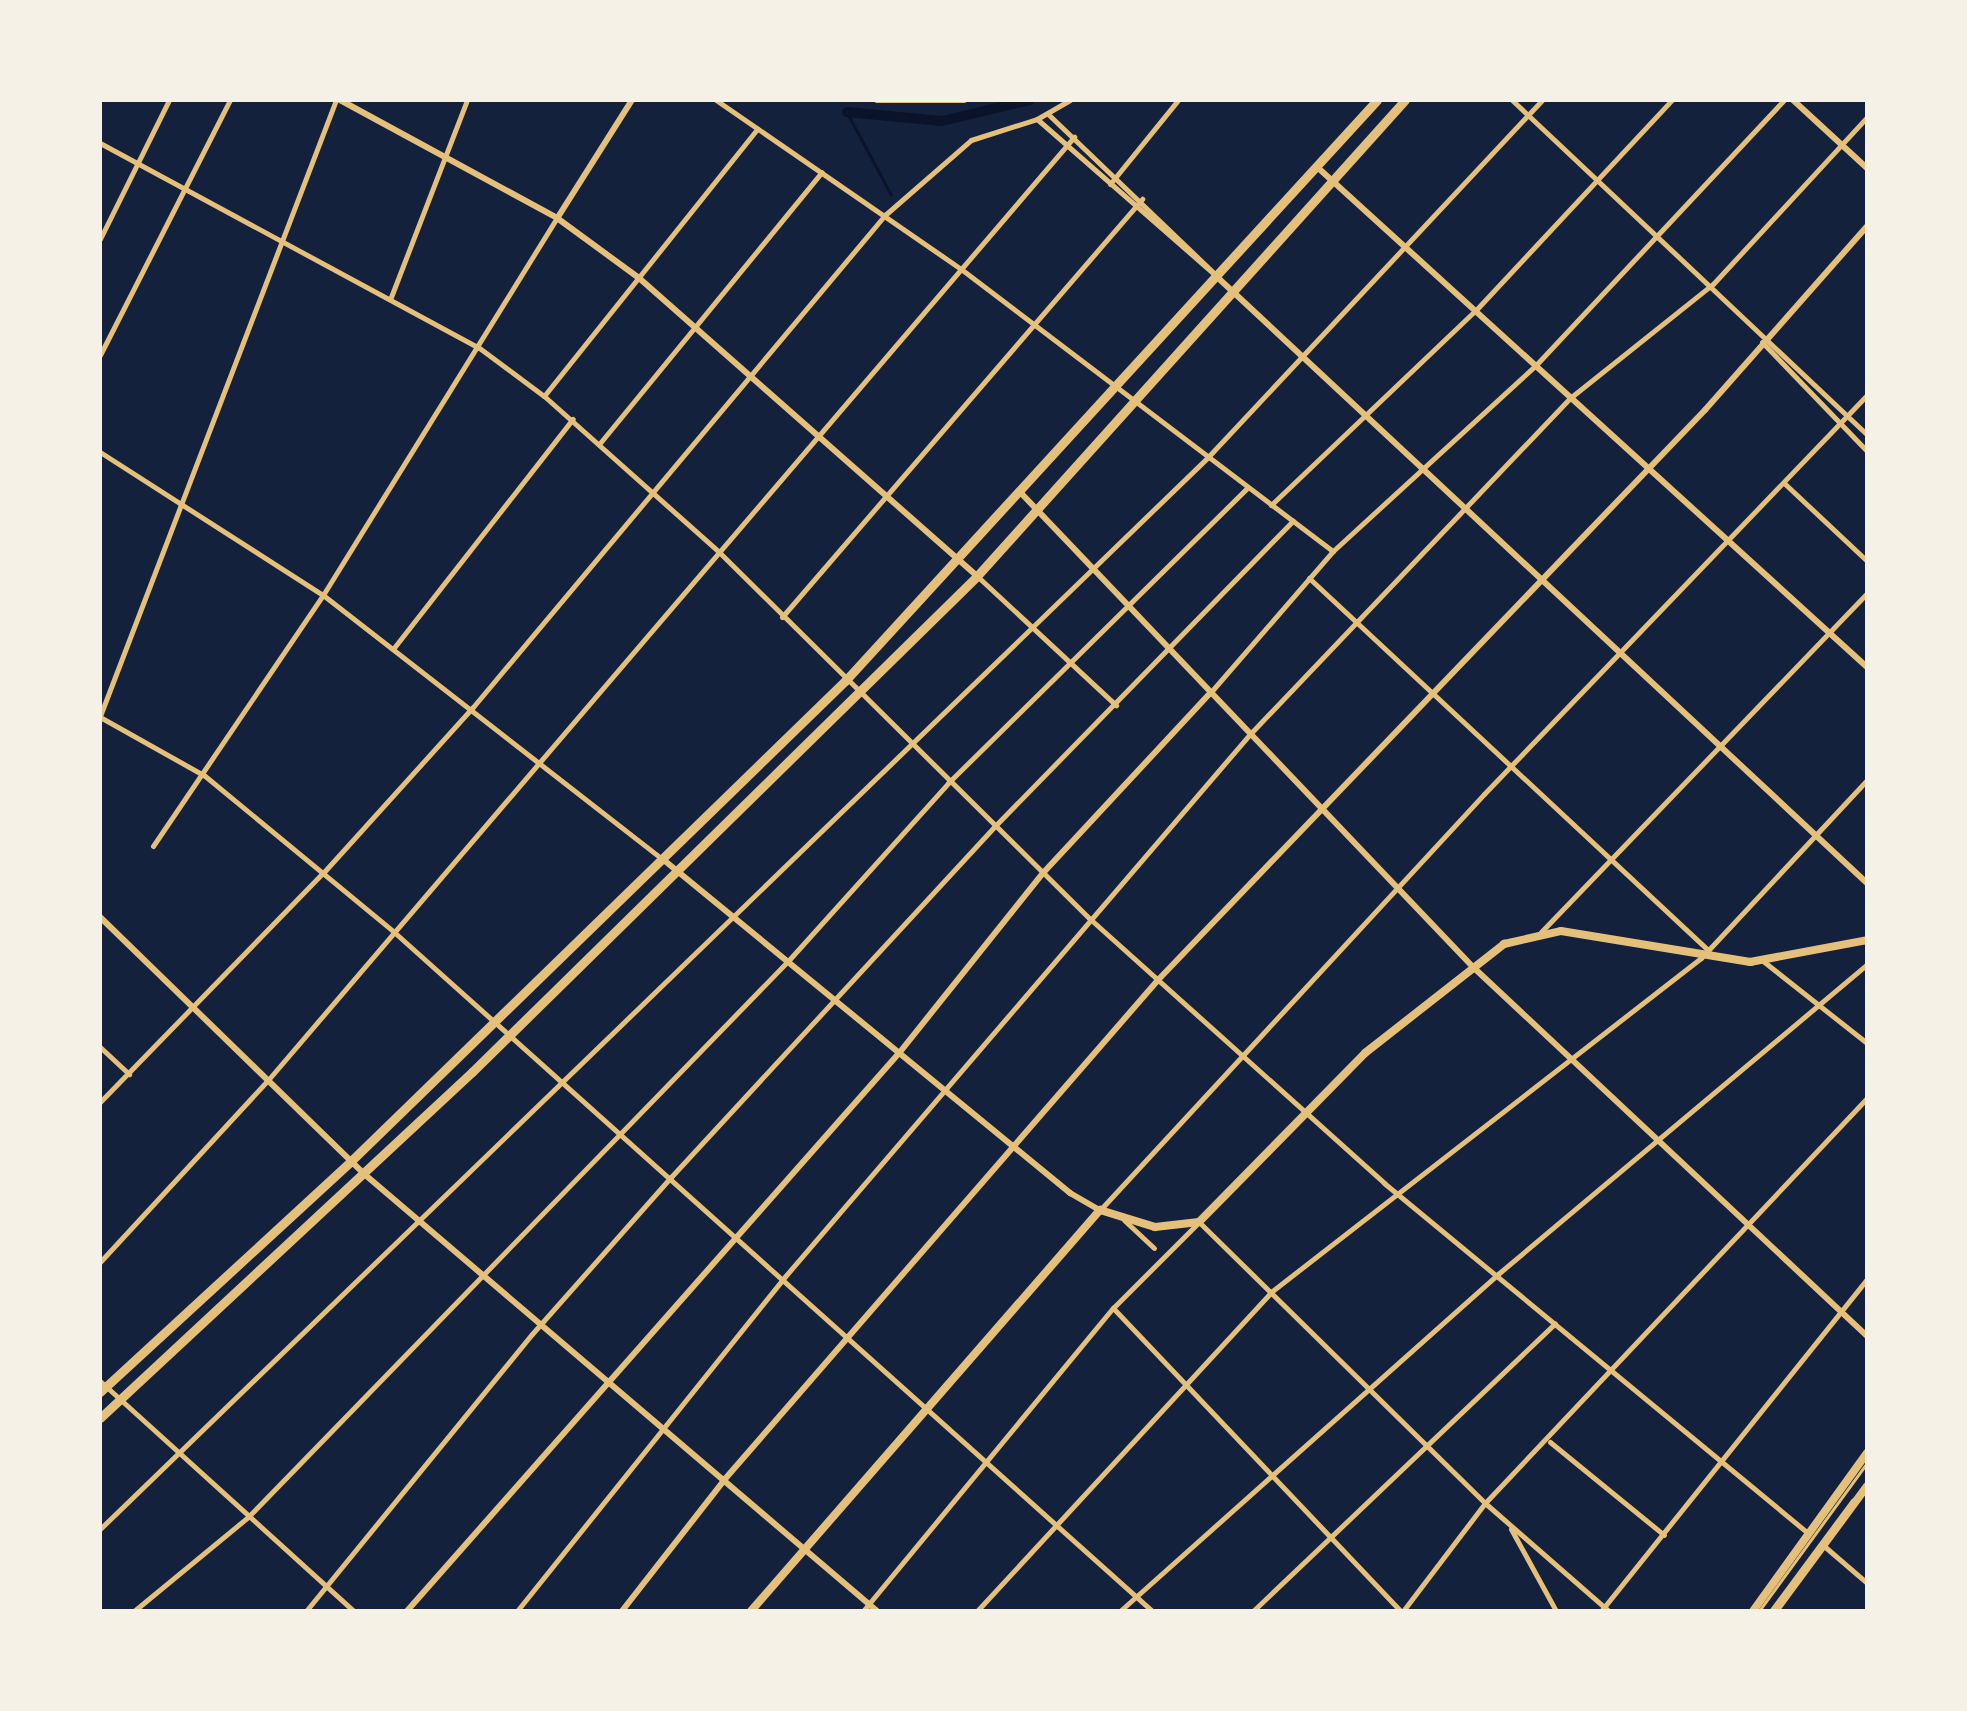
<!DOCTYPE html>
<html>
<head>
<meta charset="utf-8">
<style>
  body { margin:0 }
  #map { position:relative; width:1967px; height:1711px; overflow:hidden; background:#14213d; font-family:Jost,sans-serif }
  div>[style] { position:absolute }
  .stream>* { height:2.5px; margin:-1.25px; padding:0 1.25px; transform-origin:1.25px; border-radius:1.25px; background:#0b132b }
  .canal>* { height:10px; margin:-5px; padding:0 5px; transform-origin:5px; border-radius:5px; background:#0b132b }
  .service>* { height:2.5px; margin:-1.25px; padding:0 1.25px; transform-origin:1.25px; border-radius:1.25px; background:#e5c07b }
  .minor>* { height:5px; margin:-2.5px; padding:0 2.5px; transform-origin:2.5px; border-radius:2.5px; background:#e5c07b }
  .tertiary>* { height:6px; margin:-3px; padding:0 3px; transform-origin:3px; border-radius:3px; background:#e5c07b }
  .secondary>* { height:8px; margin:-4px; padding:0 4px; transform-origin:4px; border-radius:4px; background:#e5c07b }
  .primary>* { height:8px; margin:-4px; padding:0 4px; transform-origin:4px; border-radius:4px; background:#e5c07b }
  .trunk>* { height:9px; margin:-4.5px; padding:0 4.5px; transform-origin:4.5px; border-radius:4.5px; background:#e5c07b }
  span { translate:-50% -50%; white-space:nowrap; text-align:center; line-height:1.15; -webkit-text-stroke:10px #f6f1e7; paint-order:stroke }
  .frame { position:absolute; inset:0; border:102px solid #f6f1e7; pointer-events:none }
</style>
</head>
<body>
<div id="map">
  <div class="stream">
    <div style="left:847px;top:112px;width:93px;rotate:61.8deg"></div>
  </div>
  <div class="canal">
    <div style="left:847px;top:112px;width:95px;rotate:5.4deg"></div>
    <div style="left:942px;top:121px;width:90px;rotate:-13.4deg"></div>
  </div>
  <div class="service">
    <div style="left:1759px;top:1611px;width:183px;rotate:-53.9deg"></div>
    <div style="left:1770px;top:1611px;width:138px;rotate:-53.5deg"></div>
  </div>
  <div class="minor">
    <div style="left:716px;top:100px;width:298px;rotate:34.6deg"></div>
    <div style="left:961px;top:269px;width:467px;rotate:37.2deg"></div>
    <div style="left:1512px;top:100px;width:487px;rotate:43.3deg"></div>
    <div style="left:1048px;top:114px;width:228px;rotate:43.8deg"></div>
    <div style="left:1037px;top:119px;width:237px;rotate:41.2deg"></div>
    <div style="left:100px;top:143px;width:430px;rotate:28.4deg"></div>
    <div style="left:478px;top:347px;width:82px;rotate:36.6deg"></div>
    <div style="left:544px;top:396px;width:234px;rotate:41.7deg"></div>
    <div style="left:719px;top:552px;width:520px;rotate:44.69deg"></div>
    <div style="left:1089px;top:918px;width:397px;rotate:41.9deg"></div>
    <div style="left:1384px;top:1183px;width:551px;rotate:39.55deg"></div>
    <div style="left:1110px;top:184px;width:108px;rotate:-51deg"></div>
    <div style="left:100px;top:239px;width:155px;rotate:-63.6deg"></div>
    <div style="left:391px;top:297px;width:211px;rotate:-68.9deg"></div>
    <div style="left:1762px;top:342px;width:151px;rotate:46.1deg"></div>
    <div style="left:100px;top:355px;width:286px;rotate:-63deg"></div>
    <div style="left:544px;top:396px;width:342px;rotate:-51.4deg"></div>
    <div style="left:600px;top:443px;width:350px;rotate:-50.7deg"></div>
    <div style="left:100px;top:452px;width:265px;rotate:32.7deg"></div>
    <div style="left:323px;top:595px;width:432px;rotate:37.9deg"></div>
    <div style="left:1784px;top:483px;width:114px;rotate:43.2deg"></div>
    <div style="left:1271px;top:505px;width:282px;rotate:-43.6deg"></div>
    <div style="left:1475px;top:311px;width:289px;rotate:-47deg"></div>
    <div style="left:977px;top:576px;width:190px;rotate:42.9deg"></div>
    <div style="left:1309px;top:578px;width:546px;rotate:42.99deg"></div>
    <div style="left:782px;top:617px;width:552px;rotate:-49.26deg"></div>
    <div style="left:393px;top:649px;width:292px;rotate:-52deg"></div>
    <div style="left:1210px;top:693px;width:188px;rotate:-49.1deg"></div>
    <div style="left:1333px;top:551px;width:274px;rotate:-42.5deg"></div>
    <div style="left:1535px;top:366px;width:364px;rotate:-46.9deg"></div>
    <div style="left:100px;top:716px;width:660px;rotate:-69.04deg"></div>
    <div style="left:100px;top:717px;width:120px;rotate:29.3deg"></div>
    <div style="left:205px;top:776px;width:245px;rotate:39.5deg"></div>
    <div style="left:394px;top:932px;width:1018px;rotate:41.85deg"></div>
    <div style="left:153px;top:846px;width:303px;rotate:-55.9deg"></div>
    <div style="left:323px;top:595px;width:444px;rotate:-58.2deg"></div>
    <div style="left:1541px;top:932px;width:470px;rotate:-46.1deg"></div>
    <div style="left:1763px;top:961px;width:132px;rotate:38.3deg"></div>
    <div style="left:100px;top:1047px;width:40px;rotate:43deg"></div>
    <div style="left:100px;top:1102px;width:320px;rotate:-45.8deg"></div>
    <div style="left:323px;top:873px;width:224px;rotate:-47.9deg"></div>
    <div style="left:473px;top:707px;width:642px;rotate:-50.06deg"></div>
    <div style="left:885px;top:215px;width:114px;rotate:-41.1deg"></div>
    <div style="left:971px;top:140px;width:69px;rotate:-17.7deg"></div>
    <div style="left:1037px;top:119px;width:38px;rotate:-30deg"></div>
    <div style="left:1100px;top:1210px;width:566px;rotate:-47.29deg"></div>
    <div style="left:1484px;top:794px;width:553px;rotate:-46.17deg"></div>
    <div style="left:1124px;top:1220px;width:41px;rotate:43deg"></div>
    <div style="left:100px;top:1262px;width:248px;rotate:-47.3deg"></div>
    <div style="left:268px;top:1080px;width:1241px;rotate:-49.48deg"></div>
    <div style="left:1114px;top:1309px;width:417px;rotate:46.5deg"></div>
    <div style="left:100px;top:1381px;width:343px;rotate:42.2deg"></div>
    <div style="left:1550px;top:1442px;width:147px;rotate:39.2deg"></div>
    <div style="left:100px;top:1529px;width:1542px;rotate:-44.05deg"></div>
    <div style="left:1208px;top:457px;width:489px;rotate:-46.9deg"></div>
    <div style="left:1511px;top:1529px;width:94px;rotate:61.2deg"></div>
    <div style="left:1824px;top:1546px;width:57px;rotate:40.7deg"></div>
    <div style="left:134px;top:1611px;width:148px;rotate:-39.5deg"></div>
    <div style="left:248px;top:1517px;width:775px;rotate:-45.84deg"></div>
    <div style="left:788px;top:961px;width:239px;rotate:-48deg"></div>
    <div style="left:948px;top:783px;width:421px;rotate:-44.6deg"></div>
    <div style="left:306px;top:1611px;width:357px;rotate:-50.8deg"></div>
    <div style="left:532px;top:1334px;width:210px;rotate:-48.5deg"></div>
    <div style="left:671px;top:1177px;width:476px;rotate:-47.3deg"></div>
    <div style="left:994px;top:827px;width:428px;rotate:-45.7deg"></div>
    <div style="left:517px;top:1611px;width:424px;rotate:-51.3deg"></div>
    <div style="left:782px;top:1280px;width:719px;rotate:-49.4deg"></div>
    <div style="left:1250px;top:734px;width:464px;rotate:-46.4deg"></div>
    <div style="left:1570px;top:398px;width:183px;rotate:-38.6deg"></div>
    <div style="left:1713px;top:284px;width:227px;rotate:-47.3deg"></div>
    <div style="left:863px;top:1611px;width:393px;rotate:-50.5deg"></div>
    <div style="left:1113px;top:1308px;width:122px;rotate:-45deg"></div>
    <div style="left:1199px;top:1222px;width:401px;rotate:44.5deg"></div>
    <div style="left:1485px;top:1503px;width:164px;rotate:41.1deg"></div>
    <div style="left:977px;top:1611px;width:434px;rotate:-47.3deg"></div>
    <div style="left:1271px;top:1292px;width:544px;rotate:-37.84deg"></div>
    <div style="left:1701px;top:958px;width:243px;rotate:-47deg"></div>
    <div style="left:1120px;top:1611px;width:506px;rotate:-41.72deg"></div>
    <div style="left:1498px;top:1274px;width:482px;rotate:-40deg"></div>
    <div style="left:1253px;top:1611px;width:417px;rotate:-43.6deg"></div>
    <div style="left:1403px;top:1611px;width:136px;rotate:-52.8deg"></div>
    <div style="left:1485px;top:1503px;width:557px;rotate:-46.67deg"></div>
    <div style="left:1601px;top:1611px;width:425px;rotate:-51.3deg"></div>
  </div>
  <div class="tertiary">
    <div style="left:340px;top:100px;width:247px;rotate:28.5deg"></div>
    <div style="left:557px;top:218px;width:102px;rotate:36.2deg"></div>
    <div style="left:639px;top:278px;width:451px;rotate:41.4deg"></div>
    <div style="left:877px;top:100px;width:87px"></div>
    <div style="left:1793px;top:100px;width:100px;rotate:42.6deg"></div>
    <div style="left:1316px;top:166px;width:745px;rotate:42.28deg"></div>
    <div style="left:558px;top:217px;width:138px;rotate:-57.7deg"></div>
    <div style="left:1216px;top:276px;width:890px;rotate:43deg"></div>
    <div style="left:1020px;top:492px;width:656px;rotate:46.36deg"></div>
    <div style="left:1473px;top:967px;width:540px;rotate:43.12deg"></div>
    <div style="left:665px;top:861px;width:524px;rotate:39.34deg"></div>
    <div style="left:1070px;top:1193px;width:34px;rotate:30deg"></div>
    <div style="left:100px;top:917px;width:367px;rotate:44.2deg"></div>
    <div style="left:363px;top:1173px;width:675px;rotate:40.44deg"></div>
    <div style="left:407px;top:1611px;width:745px;rotate:-48.59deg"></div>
    <div style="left:900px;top:1052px;width:229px;rotate:-51.4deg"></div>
    <div style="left:1043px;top:873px;width:246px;rotate:-47.1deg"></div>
    <div style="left:622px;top:1611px;width:167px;rotate:-52deg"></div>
    <div style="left:725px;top:1479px;width:661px;rotate:-49.05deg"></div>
    <div style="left:1158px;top:980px;width:790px;rotate:-46.18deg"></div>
    <div style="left:1705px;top:410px;width:245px;rotate:-48.6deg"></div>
  </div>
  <div class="secondary">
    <div style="left:751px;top:1611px;width:532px;rotate:-48.97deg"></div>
    <div style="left:1100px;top:1210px;width:58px;rotate:17.2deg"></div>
    <div style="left:1155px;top:1227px;width:44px;rotate:-6.5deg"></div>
    <div style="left:1199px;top:1222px;width:237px;rotate:-45.5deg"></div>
    <div style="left:1365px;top:1053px;width:177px;rotate:-38.1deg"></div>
    <div style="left:1504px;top:944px;width:58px;rotate:-12.8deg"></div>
    <div style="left:1561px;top:931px;width:192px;rotate:9.3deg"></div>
    <div style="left:1750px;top:962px;width:119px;rotate:-10.6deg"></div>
  </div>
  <div class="primary">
    <div style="left:1753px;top:1611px;width:195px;rotate:-54.2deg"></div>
    <div style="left:1775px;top:1611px;width:155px;rotate:-53.6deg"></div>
  </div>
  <div class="trunk">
    <div style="left:100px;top:1392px;width:341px;rotate:-42.6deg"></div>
    <div style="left:351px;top:1161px;width:689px;rotate:-44.18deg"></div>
    <div style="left:845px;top:681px;width:788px;rotate:-47.52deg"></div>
    <div style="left:100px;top:1418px;width:508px;rotate:-42.93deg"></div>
    <div style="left:472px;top:1072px;width:708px;rotate:-44.48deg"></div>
    <div style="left:977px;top:576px;width:640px;rotate:-48.04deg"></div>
  </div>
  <div class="frame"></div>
</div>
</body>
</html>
